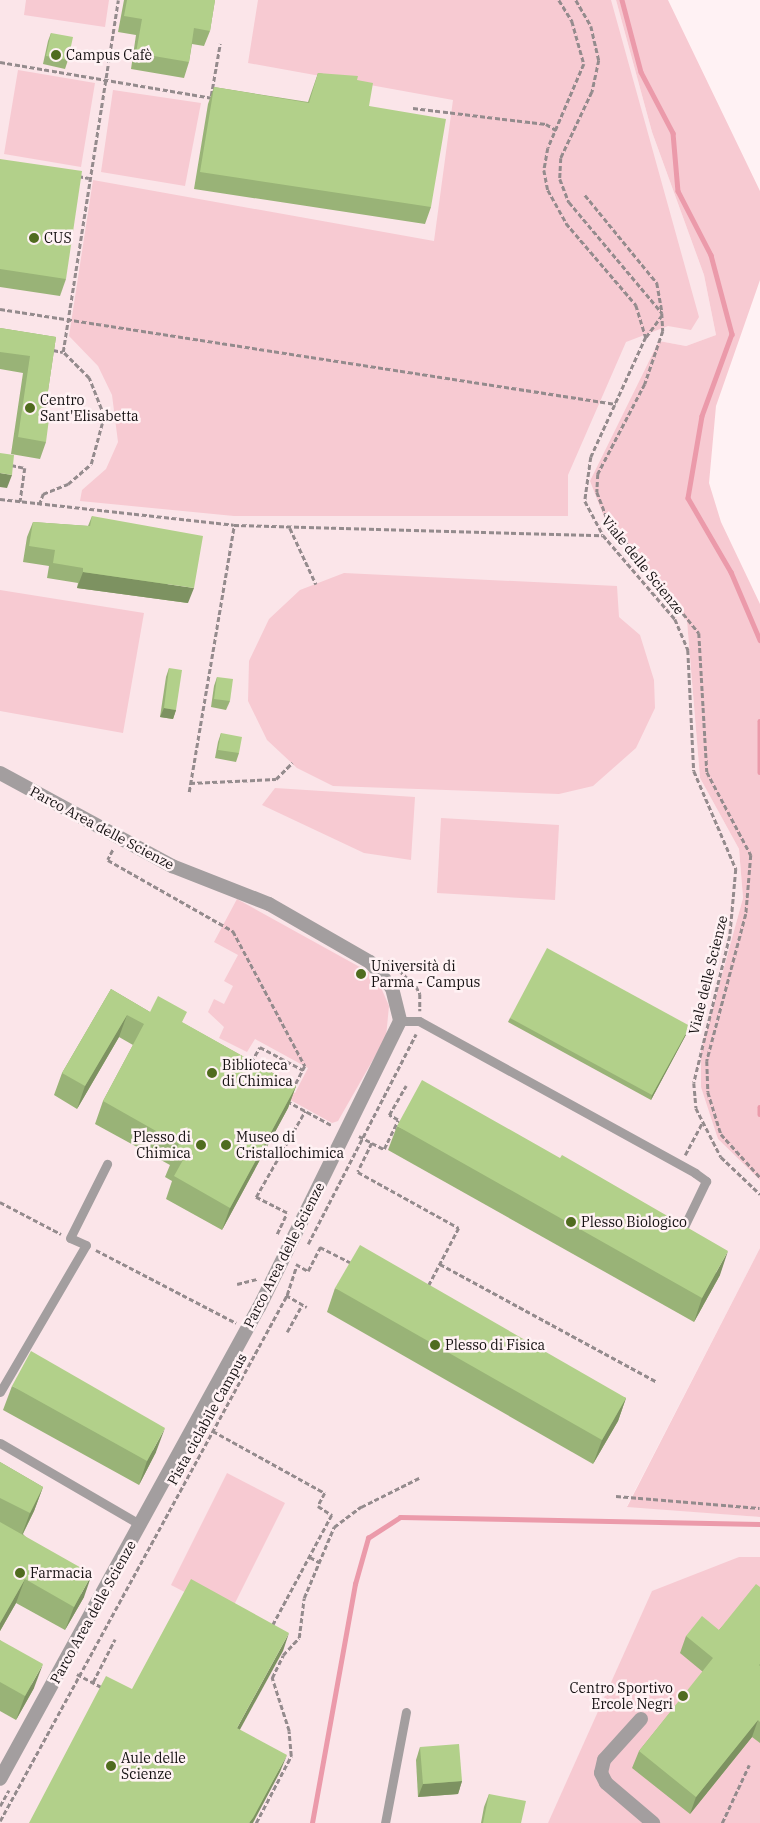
<!DOCTYPE html>
<html>
<head>
<meta charset="utf-8">
<style>
  body { margin:0 }
  #map { position:relative; width:760px; height:1823px; overflow:hidden; background:#fff2f4; font-family:"IBM Plex Serif",serif }
  div>[style] { position:absolute }
  .built>* { inset:0; background:#fbe5e9 }
  .green>* { inset:0; background:#f7cad2 }
  .stream>* { height:4.5px; margin:-2.25px; padding:0 2.25px; transform-origin:2.25px; border-radius:2.25px; background:#eb9aaa }
  .path>* { height:2.5px; margin-top:-1.25px; transform-origin:0; background:repeating-linear-gradient(90deg,#948b8d 0 5px,transparent 0 7.5px) }
  .service>* { height:9px; margin:-4.5px; padding:0 4.5px; transform-origin:4.5px; border-radius:4.5px; background:#a39e9f }
  .minor>* { height:14px; margin:-7px; padding:0 7px; transform-origin:7px; border-radius:7px; background:#a39e9f }
  .wall>* { inset:0; background:#99b377 }
  .shaded-wall>* { inset:0; background:#7d9261 }
  .building>* { inset:0; background:#b2d08a }
  .dots>* { width:14px; height:14px; translate:-50% -50%; box-sizing:border-box; border:2px solid #fff2f4; border-radius:50% }
  span { translate:-50% -50%; white-space:nowrap; text-align:center; line-height:1.15; -webkit-text-stroke:5px #fff2f4; paint-order:stroke }
  .poi-label { font-size:14px; color:#141011 }
  .left { translate:0 -50%; text-align:left }
  .right { translate:-100% -50%; text-align:right }
  .street-label { font-size:14px; color:#141011 }
</style>
</head>
<body>
<div id="map">
  <div class="built">
    <div style="clip-path:polygon(0 0,616px 0,652px 132px,704px 275px,716px 335px,686px 346px,659px 341px,644px 375px,605px 519px,687px 620px,700px 778px,739px 849px,743px 898px,701px 1051px,718px 1139px,760px 1180px,760px 1248px,627px 1506px,760px 1517px,760px 1557px,739px 1557px,548px 1823px,0 1823px)"></div>
  </div>
  <div class="green">
    <div style="clip-path:polygon(26px 0,109px 0,105px 27px,24px 15px)"></div>
    <div style="clip-path:polygon(258px 0,611px 0,699px 317px,691px 330px,668px 326px,626px 342px,568px 475px,568px 516px,234px 516px,80px 501px,82px 490px,106px 469px,118px 442px,112px 395px,98px 366px,69px 336px,93px 180px,434px 241px,453px 100px,248px 63px)"></div>
    <div style="clip-path:polygon(616px 0,668px 0,760px 191px,760px 280px,716px 406px,709px 483px,721px 522px,760px 604px,760px 1180px,718px 1139px,701px 1087px,701px 1051px,743px 898px,739px 849px,700px 778px,687px 621px,605px 519px,590px 481px,659px 341px,686px 346px,716px 335px,704px 275px,652px 132px)"></div>
    <div style="clip-path:polygon(18px 70px,95px 83px,81px 167px,4px 154px)"></div>
    <div style="clip-path:polygon(113px 90px,201px 103px,185px 186px,101px 172px)"></div>
    <div style="clip-path:polygon(344px 573px,617px 586px,619px 617px,640px 635px,654px 680px,655px 708px,636px 748px,593px 786px,559px 794px,333px 786px,297px 768px,267px 740px,248px 701px,249px 661px,269px 619px,300px 590px)"></div>
    <div style="clip-path:polygon(0 590px,144px 613px,123px 733px,0 711px)"></div>
    <div style="clip-path:polygon(275px 788px,415px 797px,411px 860px,364px 853px,262px 805px)"></div>
    <div style="clip-path:polygon(441px 818px,559px 825px,555px 900px,437px 893px)"></div>
    <div style="clip-path:polygon(237px 899px,376px 976px,389px 1006px,386px 1037px,338px 1121px,332px 1123px,285px 1097px,289px 1091px,295px 1093px,308px 1068px,255px 1039px,247px 1052px,219px 1038px,224px 1027px,208px 1012px,214px 999px,224px 1004px,233px 986px,224px 981px,238px 955px,214px 942px)"></div>
    <div style="clip-path:polygon(760px 1248px,760px 1517px,627px 1507px)"></div>
    <div style="clip-path:polygon(227px 1473px,285px 1503px,229px 1615px,171px 1585px)"></div>
    <div style="clip-path:polygon(739px 1557px,760px 1557px,760px 1823px,548px 1823px,652px 1591px)"></div>
  </div>
  <div class="stream">
    <div style="left:622px;top:0;width:74px;rotate:75.2deg"></div>
    <div style="left:641px;top:72px;width:69px;rotate:62.3deg"></div>
    <div style="left:673px;top:133px;width:58px;rotate:85.1deg"></div>
    <div style="left:678px;top:191px;width:72px;rotate:62.7deg"></div>
    <div style="left:711px;top:255px;width:82px;rotate:75.1deg"></div>
    <div style="left:732px;top:334px;width:87px;rotate:110.1deg"></div>
    <div style="left:702px;top:416px;width:83px;rotate:99.7deg"></div>
    <div style="left:688px;top:498px;width:86px;rotate:59.8deg"></div>
    <div style="left:731px;top:572px;width:74px;rotate:66.9deg"></div>
    <div style="left:760px;top:721px;width:51px;rotate:90deg"></div>
    <div style="left:760px;top:1107px;width:7px;rotate:90deg"></div>
    <div style="left:312px;top:1823px;width:243px;rotate:-79.8deg"></div>
    <div style="left:355px;top:1584px;width:48px;rotate:-74.2deg"></div>
    <div style="left:368px;top:1538px;width:38px;rotate:-33deg"></div>
    <div style="left:400px;top:1517px;width:360px;rotate:1.1deg"></div>
  </div>
  <div class="path">
    <div style="left:559px;top:0;width:25px;rotate:58deg"></div>
    <div style="left:572px;top:21px;width:45px;rotate:74.4deg"></div>
    <div style="left:584px;top:64px;width:91px;rotate:113.2deg"></div>
    <div style="left:548px;top:148px;width:22px;rotate:100deg"></div>
    <div style="left:544px;top:170px;width:20px;rotate:79deg"></div>
    <div style="left:548px;top:190px;width:38px;rotate:61deg"></div>
    <div style="left:566px;top:223px;width:108px;rotate:49.5deg"></div>
    <div style="left:636px;top:305px;width:34px;rotate:73deg"></div>
    <div style="left:646px;top:337px;width:132px;rotate:114.6deg"></div>
    <div style="left:591px;top:457px;width:44px;rotate:97.8deg"></div>
    <div style="left:585px;top:501px;width:38px;rotate:62deg"></div>
    <div style="left:603px;top:535px;width:111px;rotate:49.4deg"></div>
    <div style="left:675px;top:619px;width:34px;rotate:67deg"></div>
    <div style="left:688px;top:650px;width:121px;rotate:87.2deg"></div>
    <div style="left:694px;top:771px;width:107px;rotate:66.8deg"></div>
    <div style="left:736px;top:869px;width:67px;rotate:95.1deg"></div>
    <div style="left:730px;top:936px;width:151px;rotate:103.8deg"></div>
    <div style="left:694px;top:1083px;width:25px;rotate:85deg"></div>
    <div style="left:696px;top:1108px;width:55px;rotate:63deg"></div>
    <div style="left:721px;top:1157px;width:54px;rotate:43.5deg"></div>
    <div style="left:576px;top:0;width:30px;rotate:60deg"></div>
    <div style="left:591px;top:26px;width:35px;rotate:77deg"></div>
    <div style="left:599px;top:60px;width:33px;rotate:102deg"></div>
    <div style="left:592px;top:92px;width:73px;rotate:115.2deg"></div>
    <div style="left:561px;top:158px;width:21px;rotate:93deg"></div>
    <div style="left:560px;top:179px;width:25px;rotate:69deg"></div>
    <div style="left:569px;top:202px;width:145px;rotate:50deg"></div>
    <div style="left:662px;top:313px;width:18px;rotate:87deg"></div>
    <div style="left:663px;top:331px;width:56px;rotate:108.8deg"></div>
    <div style="left:645px;top:384px;width:102px;rotate:117.6deg"></div>
    <div style="left:598px;top:474px;width:18px;rotate:93deg"></div>
    <div style="left:597px;top:492px;width:30px;rotate:69deg"></div>
    <div style="left:608px;top:520px;width:145px;rotate:51.2deg"></div>
    <div style="left:699px;top:633px;width:139px;rotate:86.7deg"></div>
    <div style="left:707px;top:772px;width:94px;rotate:62.1deg"></div>
    <div style="left:751px;top:855px;width:59px;rotate:94.8deg"></div>
    <div style="left:746px;top:914px;width:152px;rotate:104.9deg"></div>
    <div style="left:707px;top:1061px;width:31px;rotate:88deg"></div>
    <div style="left:708px;top:1092px;width:44px;rotate:72.8deg"></div>
    <div style="left:721px;top:1134px;width:58px;rotate:47.8deg"></div>
    <div style="left:0;top:62px;width:216px;rotate:9.6deg"></div>
    <div style="left:211px;top:96px;width:53px;rotate:-80.2deg"></div>
    <div style="left:413px;top:108px;width:134px;rotate:6.9deg"></div>
    <div style="left:546px;top:124px;width:12px;rotate:31deg"></div>
    <div style="left:78px;top:176px;width:11px;rotate:10deg"></div>
    <div style="left:585px;top:195px;width:114px;rotate:50.7deg"></div>
    <div style="left:657px;top:283px;width:28px;rotate:80deg"></div>
    <div style="left:0;top:309px;width:623px;rotate:8.77deg"></div>
    <div style="left:646px;top:337px;width:26px;rotate:-54deg"></div>
    <div style="left:53px;top:350px;width:10px;rotate:11deg"></div>
    <div style="left:63px;top:352px;width:356px;rotate:-81.1deg"></div>
    <div style="left:11px;top:465px;width:14px;rotate:12deg"></div>
    <div style="left:25px;top:468px;width:34px;rotate:98deg"></div>
    <div style="left:0;top:499px;width:235px;rotate:6.3deg"></div>
    <div style="left:234px;top:525px;width:368px;rotate:1.6deg"></div>
    <div style="left:39px;top:505px;width:12px;rotate:-70deg"></div>
    <div style="left:43px;top:494px;width:27px;rotate:-22deg"></div>
    <div style="left:68px;top:484px;width:30px;rotate:-41deg"></div>
    <div style="left:91px;top:464px;width:50px;rotate:-74.8deg"></div>
    <div style="left:104px;top:416px;width:41px;rotate:-111.5deg"></div>
    <div style="left:89px;top:378px;width:37px;rotate:-135deg"></div>
    <div style="left:290px;top:528px;width:62px;rotate:65.1deg"></div>
    <div style="left:190px;top:783px;width:86px;rotate:-2.7deg"></div>
    <div style="left:276px;top:779px;width:23px;rotate:-45deg"></div>
    <div style="left:189px;top:792px;width:271px;rotate:-80.4deg"></div>
    <div style="left:113px;top:850px;width:11px;rotate:117deg"></div>
    <div style="left:108px;top:860px;width:144px;rotate:29.6deg"></div>
    <div style="left:233px;top:931px;width:153px;rotate:61.9deg"></div>
    <div style="left:305px;top:1066px;width:25px;rotate:117deg"></div>
    <div style="left:388px;top:960px;width:38px;rotate:43deg"></div>
    <div style="left:416px;top:986px;width:9px;rotate:63deg"></div>
    <div style="left:420px;top:994px;width:17px;rotate:90deg"></div>
    <div style="left:251px;top:1062px;width:17px;rotate:-59deg"></div>
    <div style="left:260px;top:1047px;width:49px;rotate:28.1deg"></div>
    <div style="left:287px;top:1101px;width:52px;rotate:28.5deg"></div>
    <div style="left:359px;top:1136px;width:15px;rotate:28deg"></div>
    <div style="left:372px;top:1143px;width:32px;rotate:116deg"></div>
    <div style="left:358px;top:1172px;width:115px;rotate:29deg"></div>
    <div style="left:459px;top:1228px;width:67px;rotate:117.7deg"></div>
    <div style="left:372px;top:1143px;width:13px;rotate:27deg"></div>
    <div style="left:384px;top:1149px;width:32px;rotate:-64deg"></div>
    <div style="left:398px;top:1120px;width:10px;rotate:-151deg"></div>
    <div style="left:389px;top:1115px;width:34px;rotate:-60deg"></div>
    <div style="left:685px;top:1155px;width:36px;rotate:-62deg"></div>
    <div style="left:0;top:1202px;width:69px;rotate:27.7deg"></div>
    <div style="left:277px;top:1234px;width:23px;rotate:-65deg"></div>
    <div style="left:287px;top:1213px;width:35px;rotate:-153deg"></div>
    <div style="left:256px;top:1197px;width:99px;rotate:-60.3deg"></div>
    <div style="left:308px;top:1244px;width:236px;rotate:-62.8deg"></div>
    <div style="left:96px;top:1250px;width:158px;rotate:27.5deg"></div>
    <div style="left:296px;top:1264px;width:14px;rotate:30deg"></div>
    <div style="left:308px;top:1271px;width:27px;rotate:-63deg"></div>
    <div style="left:320px;top:1247px;width:37px;rotate:27deg"></div>
    <div style="left:440px;top:1264px;width:247px;rotate:28.5deg"></div>
    <div style="left:237px;top:1284px;width:21px;rotate:-14deg"></div>
    <div style="left:286px;top:1295px;width:24px;rotate:30deg"></div>
    <div style="left:287px;top:1332px;width:31px;rotate:-61deg"></div>
    <div style="left:213px;top:1431px;width:128px;rotate:29deg"></div>
    <div style="left:325px;top:1493px;width:15px;rotate:118deg"></div>
    <div style="left:318px;top:1506px;width:17px;rotate:33deg"></div>
    <div style="left:332px;top:1515px;width:127px;rotate:118.2deg"></div>
    <div style="left:616px;top:1496px;width:144px;rotate:4.8deg"></div>
    <div style="left:310px;top:1557px;width:10px;rotate:29deg"></div>
    <div style="left:77px;top:1674px;width:30px;rotate:28deg"></div>
    <div style="left:93px;top:1682px;width:48px;rotate:-62.9deg"></div>
    <div style="left:0;top:1806px;width:18px;rotate:-61deg"></div>
    <div style="left:0;top:1821px;width:599px;rotate:-61.38deg"></div>
    <div style="left:287px;top:1295px;width:29px;rotate:-72deg"></div>
    <div style="left:256px;top:1823px;width:76px;rotate:-62.4deg"></div>
    <div style="left:291px;top:1756px;width:25px;rotate:-95deg"></div>
    <div style="left:289px;top:1731px;width:56px;rotate:-107.8deg"></div>
    <div style="left:272px;top:1678px;width:25px;rotate:-64deg"></div>
    <div style="left:283px;top:1655px;width:23px;rotate:-47deg"></div>
    <div style="left:299px;top:1638px;width:40px;rotate:-82.9deg"></div>
    <div style="left:304px;top:1598px;width:77px;rotate:-67.1deg"></div>
    <div style="left:334px;top:1527px;width:34px;rotate:-37deg"></div>
    <div style="left:361px;top:1507px;width:65px;rotate:-26.6deg"></div>
    <div style="left:722px;top:1823px;width:64px;rotate:-65deg"></div>
  </div>
  <div class="service">
    <div style="left:400px;top:1021px;width:19px"></div>
    <div style="left:419px;top:1021px;width:315px;rotate:28.8deg"></div>
    <div style="left:695px;top:1173px;width:14px;rotate:36deg"></div>
    <div style="left:706px;top:1181px;width:62px;rotate:115.7deg"></div>
    <div style="left:0;top:1392px;width:170px;rotate:-59.7deg"></div>
    <div style="left:86px;top:1245px;width:17px;rotate:-156deg"></div>
    <div style="left:70px;top:1238px;width:83px;rotate:-63.4deg"></div>
    <div style="left:0;top:1443px;width:163px;rotate:30.2deg"></div>
    <div style="left:385px;top:1823px;width:113px;rotate:-79.3deg"></div>
  </div>
  <div class="minor">
    <div style="left:0;top:773px;width:196px;rotate:28.4deg"></div>
    <div style="left:172px;top:866px;width:104px;rotate:21.4deg"></div>
    <div style="left:269px;top:904px;width:116px;rotate:29.9deg"></div>
    <div style="left:370px;top:962px;width:34px;rotate:50deg"></div>
    <div style="left:392px;top:988px;width:34px;rotate:76deg"></div>
    <div style="left:400px;top:1021px;width:319px;rotate:116.2deg"></div>
    <div style="left:259px;top:1307px;width:538px;rotate:118.75deg"></div>
    <div style="left:641px;top:1719px;width:55px;rotate:132.1deg"></div>
    <div style="left:604px;top:1760px;width:13px;rotate:103deg"></div>
    <div style="left:601px;top:1773px;width:11px;rotate:63deg"></div>
    <div style="left:606px;top:1783px;width:62px;rotate:40.4deg"></div>
  </div>
  <div class="wall">
    <div style="clip-path:polygon(124px 0,215px 0,210px 31px,204px 46px,192px 44px,189px 62px,184px 78px,131px 69px,136px 35px,118px 32px)"></div>
    <div style="clip-path:polygon(51px 33px,68px 60px,65px 69px,43px 64px,48px 41px)"></div>
    <div style="clip-path:polygon(318px 73px,357px 80px,369px 106px,431px 207px,425px 224px,194px 189px,208px 104px,214px 87px,308px 102px)"></div>
    <div style="clip-path:polygon(0 159px,66px 279px,60px 296px,0 287px)"></div>
    <div style="clip-path:polygon(0 328px,56px 337px,44px 418px,46px 442px,40px 459px,11px 454px,23px 373px,0 369px)"></div>
    <div style="clip-path:polygon(92px 516px,188px 603px,77px 588px,78px 583px,47px 578px,49px 566px,23px 562px,27px 537px,33px 522px,88px 526px)"></div>
    <div style="clip-path:polygon(169px 668px,176px 710px,173px 719px,160px 717px,166px 677px)"></div>
    <div style="clip-path:polygon(217px 677px,230px 701px,226px 710px,211px 707px,214px 686px)"></div>
    <div style="clip-path:polygon(221px 733px,239px 753px,236px 762px,215px 758px,218px 742px)"></div>
    <div style="clip-path:polygon(111px 989px,150px 1012px,183px 1023px,296px 1086px,288px 1108px,222px 1230px,166px 1199px,172px 1181px,165px 1177px,170px 1165px,95px 1124px,103px 1101px,133px 1045px,119px 1037px,77px 1109px,54px 1095px,62px 1073px)"></div>
    <div style="clip-path:polygon(510px 1018px,688px 1031px,651px 1100px,508px 1022px)"></div>
    <div style="clip-path:polygon(397px 1126px,720px 1275px,694px 1322px,388px 1150px)"></div>
    <div style="clip-path:polygon(335px 1288px,626px 1398px,618px 1421px,593px 1464px,327px 1312px)"></div>
    <div style="clip-path:polygon(12px 1386px,156px 1452px,139px 1485px,3px 1410px)"></div>
    <div style="clip-path:polygon(0 1462px,43px 1487px,34px 1511px,23px 1534px,84px 1597px,65px 1630px,16px 1603px,0 1631px)"></div>
    <div style="clip-path:polygon(760px 1587px,760px 1743px,752px 1737px,690px 1814px,632px 1768px,639px 1751px,703px 1672px,680px 1653px,686px 1636px,719px 1630px)"></div>
    <div style="clip-path:polygon(0 1640px,34px 1688px,16px 1720px,0 1711px)"></div>
    <div style="clip-path:polygon(420px 1747px,462px 1781px,458px 1794px,418px 1797px,416px 1760px)"></div>
    <div style="clip-path:polygon(489px 1794px,521px 1823px,481px 1823px,484px 1807px)"></div>
  </div>
  <div class="shaded-wall">
    <div style="clip-path:polygon(0 473px,12px 475px,7px 488px,0 487px)"></div>
    <div style="clip-path:polygon(83px 572px,194px 588px,188px 603px,77px 588px)"></div>
    <div style="clip-path:polygon(164px 708px,176px 710px,173px 719px,160px 717px)"></div>
    <div style="clip-path:polygon(127px 1015px,119px 1037px,77px 1109px,85px 1086px)"></div>
    <div style="clip-path:polygon(690px 1026px,688px 1031px,651px 1100px,652px 1095px)"></div>
    <div style="clip-path:polygon(296px 1086px,288px 1108px,222px 1230px,230px 1208px)"></div>
    <div style="clip-path:polygon(728px 1251px,720px 1275px,694px 1322px,702px 1298px)"></div>
    <div style="clip-path:polygon(626px 1398px,618px 1421px,593px 1464px,602px 1440px)"></div>
    <div style="clip-path:polygon(165px 1428px,156px 1452px,139px 1485px,147px 1461px)"></div>
    <div style="clip-path:polygon(43px 1487px,34px 1511px,21px 1537px,30px 1513px)"></div>
    <div style="clip-path:polygon(92px 1574px,84px 1597px,65px 1630px,74px 1607px)"></div>
    <div style="clip-path:polygon(25px 1579px,16px 1603px,0 1631px,0 1623px)"></div>
    <div style="clip-path:polygon(289px 1633px,283px 1651px,231px 1746px,237px 1728px)"></div>
    <div style="clip-path:polygon(43px 1664px,34px 1688px,16px 1720px,25px 1696px)"></div>
    <div style="clip-path:polygon(758px 1720px,752px 1737px,690px 1814px,696px 1797px)"></div>
    <div style="clip-path:polygon(287px 1755px,280px 1772px,253px 1823px,249px 1823px)"></div>
    <div style="clip-path:polygon(462px 1781px,458px 1794px,418px 1797px,423px 1784px)"></div>
  </div>
  <div class="building">
    <div style="clip-path:polygon(127px 0,215px 0,210px 31px,194px 28px,189px 62px,136px 53px,142px 19px,124px 16px)"></div>
    <div style="clip-path:polygon(51px 33px,73px 37px,68px 60px,46px 56px)"></div>
    <div style="clip-path:polygon(318px 73px,358px 76px,357px 80px,373px 83px,369px 106px,446px 119px,431px 207px,200px 172px,214px 87px,309px 103px)"></div>
    <div style="clip-path:polygon(0 159px,82px 171px,66px 279px,0 269px)"></div>
    <div style="clip-path:polygon(0 328px,56px 337px,44px 418px,49px 419px,46px 442px,18px 437px,30px 356px,0 352px)"></div>
    <div style="clip-path:polygon(0 453px,14px 455px,12px 475px,0 473px)"></div>
    <div style="clip-path:polygon(92px 516px,203px 536px,194px 588px,83px 572px,83px 568px,53px 563px,55px 550px,29px 546px,33px 522px,90px 526px)"></div>
    <div style="clip-path:polygon(169px 668px,182px 670px,176px 710px,164px 708px)"></div>
    <div style="clip-path:polygon(217px 677px,233px 679px,230px 701px,214px 699px)"></div>
    <div style="clip-path:polygon(221px 733px,242px 737px,239px 753px,218px 750px)"></div>
    <div style="clip-path:polygon(547px 948px,690px 1026px,652px 1095px,510px 1018px)"></div>
    <div style="clip-path:polygon(111px 989px,150px 1012px,158px 996px,187px 1012px,182px 1022px,296px 1086px,230px 1208px,174px 1176px,183px 1160px,173px 1154px,179px 1144px,103px 1101px,144px 1024px,127px 1015px,85px 1086px,62px 1073px)"></div>
    <div style="clip-path:polygon(422px 1080px,560px 1158px,562px 1155px,728px 1251px,702px 1298px,397px 1126px)"></div>
    <div style="clip-path:polygon(360px 1245px,626px 1398px,602px 1440px,335px 1288px)"></div>
    <div style="clip-path:polygon(31px 1351px,165px 1428px,147px 1461px,12px 1386px)"></div>
    <div style="clip-path:polygon(0 1462px,43px 1487px,30px 1513px,0 1498px)"></div>
    <div style="clip-path:polygon(0 1522px,92px 1574px,74px 1607px,25px 1579px,0 1623px)"></div>
    <div style="clip-path:polygon(191px 1579px,289px 1633px,237px 1728px,287px 1755px,253px 1818px,249px 1823px,29px 1823px,106px 1676px,132px 1689px)"></div>
    <div style="clip-path:polygon(756px 1584px,760px 1587px,760px 1664px,759px 1665px,760px 1666px,760px 1722px,758px 1720px,696px 1797px,639px 1751px,713px 1658px,686px 1636px,702px 1616px,719px 1630px)"></div>
    <div style="clip-path:polygon(0 1640px,43px 1664px,25px 1696px,0 1682px)"></div>
    <div style="clip-path:polygon(459px 1744px,462px 1781px,423px 1784px,420px 1747px)"></div>
    <div style="clip-path:polygon(489px 1794px,526px 1801px,521px 1823px,483px 1823px)"></div>
  </div>
  <div class="dots">
    <div style="left:56px;top:55px;background:#506c1f"></div>
    <div style="left:34px;top:238px;background:#506c1f"></div>
    <div style="left:30px;top:408px;background:#506c1f"></div>
    <div style="left:361px;top:974px;background:#506c1f"></div>
    <div style="left:212px;top:1073px;background:#506c1f"></div>
    <div style="left:201px;top:1145px;background:#506c1f"></div>
    <div style="left:226px;top:1145px;background:#506c1f"></div>
    <div style="left:571px;top:1222px;background:#506c1f"></div>
    <div style="left:435px;top:1345px;background:#506c1f"></div>
    <div style="left:20px;top:1573px;background:#506c1f"></div>
    <div style="left:683px;top:1696px;background:#506c1f"></div>
    <div style="left:111px;top:1766px;background:#506c1f"></div>
  </div>
  <div class="poi-label">
    <span class="left" style="left:66px;top:55px">Campus Cafè</span>
    <span class="left" style="left:44px;top:238px">CUS</span>
    <span class="left" style="left:40px;top:408px">Centro<br>Sant'Elisabetta</span>
    <span class="left" style="left:371px;top:974px">Università di<br>Parma - Campus</span>
    <span class="left" style="left:222px;top:1073px">Biblioteca<br>di Chimica</span>
    <span class="right" style="left:191px;top:1145px">Plesso di<br>Chimica</span>
    <span class="left" style="left:236px;top:1145px">Museo di<br>Cristallochimica</span>
    <span class="left" style="left:581px;top:1222px">Plesso Biologico</span>
    <span class="left" style="left:445px;top:1345px">Plesso di Fisica</span>
    <span class="left" style="left:30px;top:1573px">Farmacia</span>
    <span class="right" style="left:673px;top:1696px">Centro Sportivo<br>Ercole Negri</span>
    <span class="left" style="left:121px;top:1766px">Aule delle<br>Scienze</span>
  </div>
  <div class="street-label">
    <span style="left:643px;top:565px;rotate:51deg">Viale delle Scienze</span>
    <span style="left:102px;top:828px;rotate:28deg">Parco Area delle Scienze</span>
    <span style="left:708px;top:975px;rotate:-76deg">Viale delle Scienze</span>
    <span style="left:284px;top:1255px;rotate:-63deg">Parco Area delle Scienze</span>
    <span style="left:207px;top:1419px;rotate:-61deg">Pista ciclabile Campus</span>
    <span style="left:93px;top:1612px;rotate:-61deg">Parco Area delle Scienze</span>
  </div>
</div>
</body>
</html>
